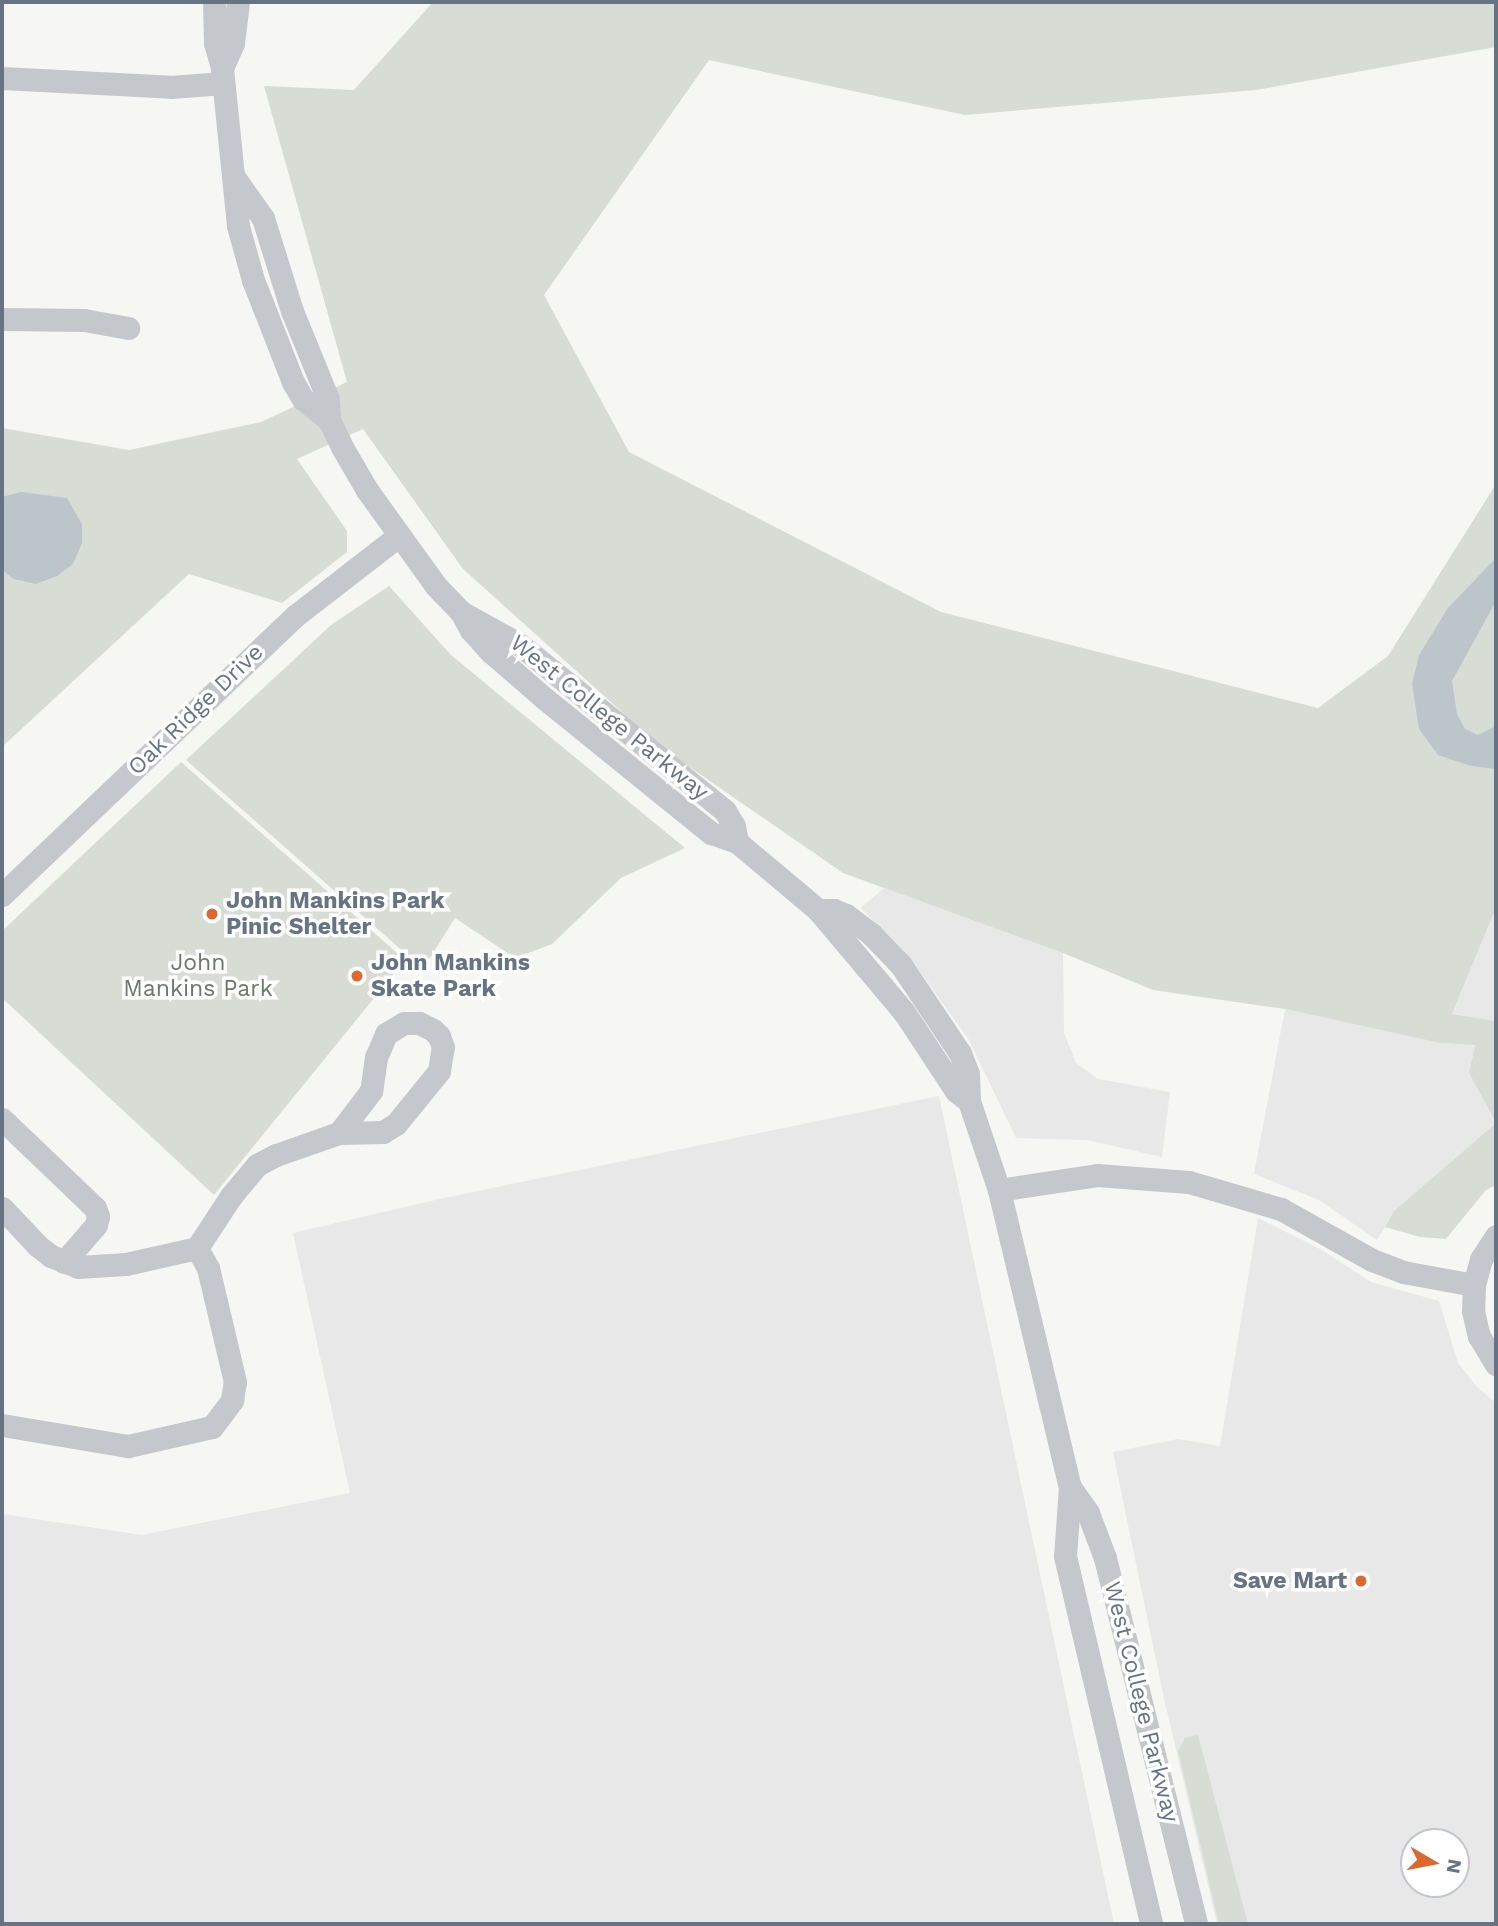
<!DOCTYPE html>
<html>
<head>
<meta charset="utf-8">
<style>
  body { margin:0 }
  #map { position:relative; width:1498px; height:1926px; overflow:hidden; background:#f6f6f3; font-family:"Work Sans",sans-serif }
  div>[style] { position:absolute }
  .built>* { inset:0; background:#e7e8e7 }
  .green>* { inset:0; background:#d7ddd4 }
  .water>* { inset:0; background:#bcc5ca }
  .minor>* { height:23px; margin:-11.5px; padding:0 11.5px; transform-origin:11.5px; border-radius:11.5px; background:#c4c7cb }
  .dots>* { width:19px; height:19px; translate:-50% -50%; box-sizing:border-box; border:4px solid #fff; border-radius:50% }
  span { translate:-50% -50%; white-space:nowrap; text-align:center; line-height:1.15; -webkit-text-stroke:7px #fff; paint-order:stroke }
  .street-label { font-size:23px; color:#667383 }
  .poi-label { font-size:23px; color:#667383; font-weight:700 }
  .left { translate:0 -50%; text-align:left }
  .right { translate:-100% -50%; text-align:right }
  .park-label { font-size:23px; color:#677b65 }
  .frame { position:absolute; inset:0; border:4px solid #667383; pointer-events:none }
  .north { position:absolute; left:1400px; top:1828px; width:70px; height:70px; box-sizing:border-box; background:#fff; border:2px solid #c2c7cd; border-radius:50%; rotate:100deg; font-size:19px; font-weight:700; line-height:28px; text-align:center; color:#667383 }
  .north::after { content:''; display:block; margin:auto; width:24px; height:32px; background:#dd672d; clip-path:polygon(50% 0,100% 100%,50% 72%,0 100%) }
</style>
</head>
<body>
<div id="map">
  <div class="built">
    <div style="clip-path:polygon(884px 888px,1063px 953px,1064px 1033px,1076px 1063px,1098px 1079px,1170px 1092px,1162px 1157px,1087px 1140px,1016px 1138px,969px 1040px,914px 963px,861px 908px)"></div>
    <div style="clip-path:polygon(1496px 908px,1496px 1021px,1452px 1014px,1483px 940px)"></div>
    <div style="clip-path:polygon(1285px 1009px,1440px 1043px,1475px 1045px,1469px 1073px,1496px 1123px,1394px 1211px,1377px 1240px,1319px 1200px,1254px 1174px)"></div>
    <div style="clip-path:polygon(939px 1096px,1114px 1924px,2px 1924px,2px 1514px,142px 1535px,350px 1493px,293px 1233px,444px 1198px)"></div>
    <div style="clip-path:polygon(evenodd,1258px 1218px,1320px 1249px,1371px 1282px,1439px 1301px,1458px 1363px,1477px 1387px,1496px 1403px,1496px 1924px,1217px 1924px,1163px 1694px,1113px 1452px,1178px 1439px,1220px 1446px,1258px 1218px,1414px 1842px,1456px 1842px,1456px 1884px,1414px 1884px,1414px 1842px)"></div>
  </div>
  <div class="green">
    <div style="clip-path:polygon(433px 2px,1496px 2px,1496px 47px,1256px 90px,965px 115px,709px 60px,544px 295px,629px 452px,941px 612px,1318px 708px,1388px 656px,1496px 484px,1496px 908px,1452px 1014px,1496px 1021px,1496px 1185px,1486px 1190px,1446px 1239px,1420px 1237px,1385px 1227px,1394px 1211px,1496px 1123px,1469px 1073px,1475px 1045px,1440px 1043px,1285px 1009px,1153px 990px,1063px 953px,843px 873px,662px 748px,463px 569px,363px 429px,297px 459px,347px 531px,347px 552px,282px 603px,189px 574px,2px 747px,2px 428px,129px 450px,261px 422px,347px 382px,264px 86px,354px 90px)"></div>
    <div style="clip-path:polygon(389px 586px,451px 655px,685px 848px,621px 878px,552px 944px,515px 958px,455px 918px,423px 969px,186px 760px,331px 625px)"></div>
    <div style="clip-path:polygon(181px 762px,405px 960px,214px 1195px,2px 998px,2px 931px)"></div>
    <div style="clip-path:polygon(1198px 1735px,1248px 1924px,1219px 1924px,1178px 1751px,1185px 1738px)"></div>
  </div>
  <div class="water">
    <div style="clip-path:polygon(21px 492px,67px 498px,82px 524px,82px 543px,73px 564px,57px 576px,36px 584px,14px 579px,2px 570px,2px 497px)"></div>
    <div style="clip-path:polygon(1496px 558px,1496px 601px,1452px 681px,1457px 714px,1465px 729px,1478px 735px,1496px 726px,1496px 769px,1471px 766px,1438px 755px,1419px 729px,1412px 684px,1419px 655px,1448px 608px)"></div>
  </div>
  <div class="minor">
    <div style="left:214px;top:2px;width:41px;rotate:88.6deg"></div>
    <div style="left:215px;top:43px;width:26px;rotate:74deg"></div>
    <div style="left:222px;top:68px;width:159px;rotate:84.2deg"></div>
    <div style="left:238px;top:226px;width:56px;rotate:74.5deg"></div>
    <div style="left:253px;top:280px;width:110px;rotate:68.6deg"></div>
    <div style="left:293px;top:382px;width:20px;rotate:60deg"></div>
    <div style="left:303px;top:399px;width:33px;rotate:39deg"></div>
    <div style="left:222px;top:68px;width:27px;rotate:-66deg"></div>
    <div style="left:233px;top:43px;width:41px;rotate:-83deg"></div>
    <div style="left:2px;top:78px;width:169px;rotate:3deg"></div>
    <div style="left:171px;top:87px;width:52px;rotate:-4.4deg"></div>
    <div style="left:234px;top:177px;width:50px;rotate:54.7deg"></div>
    <div style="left:263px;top:218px;width:97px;rotate:72.7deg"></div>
    <div style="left:292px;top:311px;width:95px;rotate:67.8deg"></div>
    <div style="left:328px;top:399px;width:21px;rotate:87deg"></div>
    <div style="left:329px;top:420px;width:30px;rotate:64deg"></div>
    <div style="left:342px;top:447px;width:50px;rotate:59.8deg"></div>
    <div style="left:367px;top:490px;width:118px;rotate:54.3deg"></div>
    <div style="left:436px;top:586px;width:36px;rotate:46deg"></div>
    <div style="left:461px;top:612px;width:21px;rotate:61deg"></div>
    <div style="left:471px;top:630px;width:30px;rotate:48deg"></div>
    <div style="left:491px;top:652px;width:70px;rotate:41deg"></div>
    <div style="left:544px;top:698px;width:215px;rotate:39deg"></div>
    <div style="left:711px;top:833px;width:28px;rotate:19deg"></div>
    <div style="left:737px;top:842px;width:106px;rotate:40deg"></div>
    <div style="left:818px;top:910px;width:133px;rotate:49.9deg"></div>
    <div style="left:904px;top:1012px;width:95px;rotate:56.6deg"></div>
    <div style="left:956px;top:1091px;width:16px;rotate:38deg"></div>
    <div style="left:2px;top:319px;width:82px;rotate:0.7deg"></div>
    <div style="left:84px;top:320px;width:45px;rotate:10.3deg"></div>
    <div style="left:461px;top:612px;width:66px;rotate:28.9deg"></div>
    <div style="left:519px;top:644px;width:265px;rotate:39deg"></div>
    <div style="left:725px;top:811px;width:17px;rotate:59deg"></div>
    <div style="left:734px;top:826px;width:16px;rotate:79deg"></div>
    <div style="left:2px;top:895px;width:405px;rotate:-43.6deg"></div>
    <div style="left:295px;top:616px;width:130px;rotate:-37.8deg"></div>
    <div style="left:818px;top:910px;width:16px"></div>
    <div style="left:834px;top:910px;width:13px;rotate:23deg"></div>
    <div style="left:846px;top:915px;width:31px;rotate:37deg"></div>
    <div style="left:871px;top:934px;width:43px;rotate:45.9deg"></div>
    <div style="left:901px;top:965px;width:106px;rotate:56.2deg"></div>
    <div style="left:960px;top:1053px;width:22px;rotate:69deg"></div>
    <div style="left:968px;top:1074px;width:27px;rotate:88deg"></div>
    <div style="left:969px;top:1101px;width:94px;rotate:71.4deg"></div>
    <div style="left:999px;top:1190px;width:305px;rotate:76.6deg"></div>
    <div style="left:1070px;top:1487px;width:69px;rotate:94.1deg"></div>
    <div style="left:1065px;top:1556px;width:378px;rotate:76.8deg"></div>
    <div style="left:2px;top:1119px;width:129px;rotate:43.7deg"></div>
    <div style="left:95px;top:1208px;width:9px;rotate:69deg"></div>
    <div style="left:98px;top:1216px;width:9px;rotate:103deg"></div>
    <div style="left:96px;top:1225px;width:49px;rotate:130.9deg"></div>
    <div style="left:999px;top:1190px;width:99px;rotate:-8.7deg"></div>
    <div style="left:1097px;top:1175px;width:92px;rotate:4.4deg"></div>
    <div style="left:1189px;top:1182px;width:96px;rotate:16.4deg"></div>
    <div style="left:1281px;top:1209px;width:104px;rotate:29.3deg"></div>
    <div style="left:1372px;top:1260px;width:33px;rotate:21deg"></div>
    <div style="left:1403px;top:1272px;width:72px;rotate:10.4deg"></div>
    <div style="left:2px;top:1208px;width:52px;rotate:46.5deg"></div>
    <div style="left:38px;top:1246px;width:16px;rotate:38deg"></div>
    <div style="left:51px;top:1256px;width:29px;rotate:22deg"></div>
    <div style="left:78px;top:1267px;width:48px;rotate:-3.6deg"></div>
    <div style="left:126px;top:1264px;width:73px;rotate:-12.7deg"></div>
    <div style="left:197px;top:1248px;width:62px;rotate:-56.8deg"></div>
    <div style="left:231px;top:1196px;width:40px;rotate:-50deg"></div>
    <div style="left:257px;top:1165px;width:21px;rotate:-28deg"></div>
    <div style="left:276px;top:1155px;width:67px;rotate:-19.2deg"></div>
    <div style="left:339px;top:1133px;width:44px;rotate:-1.3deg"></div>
    <div style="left:383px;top:1132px;width:15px;rotate:-32deg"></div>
    <div style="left:396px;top:1124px;width:68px;rotate:-50.9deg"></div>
    <div style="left:439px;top:1071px;width:24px;rotate:-81deg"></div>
    <div style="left:443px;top:1047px;width:12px;rotate:-110deg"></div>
    <div style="left:439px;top:1036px;width:8px;rotate:-135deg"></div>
    <div style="left:433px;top:1030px;width:16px;rotate:-153deg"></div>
    <div style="left:419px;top:1023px;width:15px;rotate:180deg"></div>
    <div style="left:404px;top:1023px;width:21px;rotate:149deg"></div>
    <div style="left:386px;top:1034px;width:25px;rotate:113deg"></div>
    <div style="left:376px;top:1057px;width:34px;rotate:98deg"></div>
    <div style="left:371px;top:1091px;width:53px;rotate:127.3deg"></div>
    <div style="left:1496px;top:1236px;width:27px;rotate:123deg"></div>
    <div style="left:1481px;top:1259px;width:27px;rotate:105deg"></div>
    <div style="left:1474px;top:1285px;width:26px;rotate:92deg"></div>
    <div style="left:1473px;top:1311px;width:26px;rotate:77deg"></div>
    <div style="left:1479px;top:1336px;width:33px;rotate:59deg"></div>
    <div style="left:2px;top:1425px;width:128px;rotate:9.5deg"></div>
    <div style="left:128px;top:1446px;width:86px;rotate:-12.7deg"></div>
    <div style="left:212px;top:1427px;width:34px;rotate:-53deg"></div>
    <div style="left:232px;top:1400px;width:18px;rotate:-81deg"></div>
    <div style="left:235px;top:1382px;width:117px;rotate:-103.3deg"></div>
    <div style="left:208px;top:1268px;width:23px;rotate:-119deg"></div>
    <div style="left:1070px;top:1487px;width:32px;rotate:55deg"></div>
    <div style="left:1088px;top:1513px;width:48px;rotate:69.3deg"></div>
    <div style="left:1105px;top:1558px;width:377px;rotate:76deg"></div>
  </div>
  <div class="dots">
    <div style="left:212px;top:914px;background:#dd672d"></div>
    <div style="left:357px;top:976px;background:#dd672d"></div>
    <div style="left:1361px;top:1581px;background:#dd672d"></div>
  </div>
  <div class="street-label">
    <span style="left:196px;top:710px;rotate:-44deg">Oak Ridge Drive</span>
    <span style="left:609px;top:718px;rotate:39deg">West College Parkway</span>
    <span style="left:1141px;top:1702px;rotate:76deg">West College Parkway</span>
  </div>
  <div class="poi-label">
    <span class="left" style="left:226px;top:914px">John Mankins Park<br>Pinic Shelter</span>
    <span class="left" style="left:371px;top:976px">John Mankins<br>Skate Park</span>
    <span class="right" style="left:1347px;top:1581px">Save Mart</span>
  </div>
  <div class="park-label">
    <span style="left:198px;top:976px">John<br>Mankins Park</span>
  </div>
  <div class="frame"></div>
  <div class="north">N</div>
</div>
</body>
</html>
